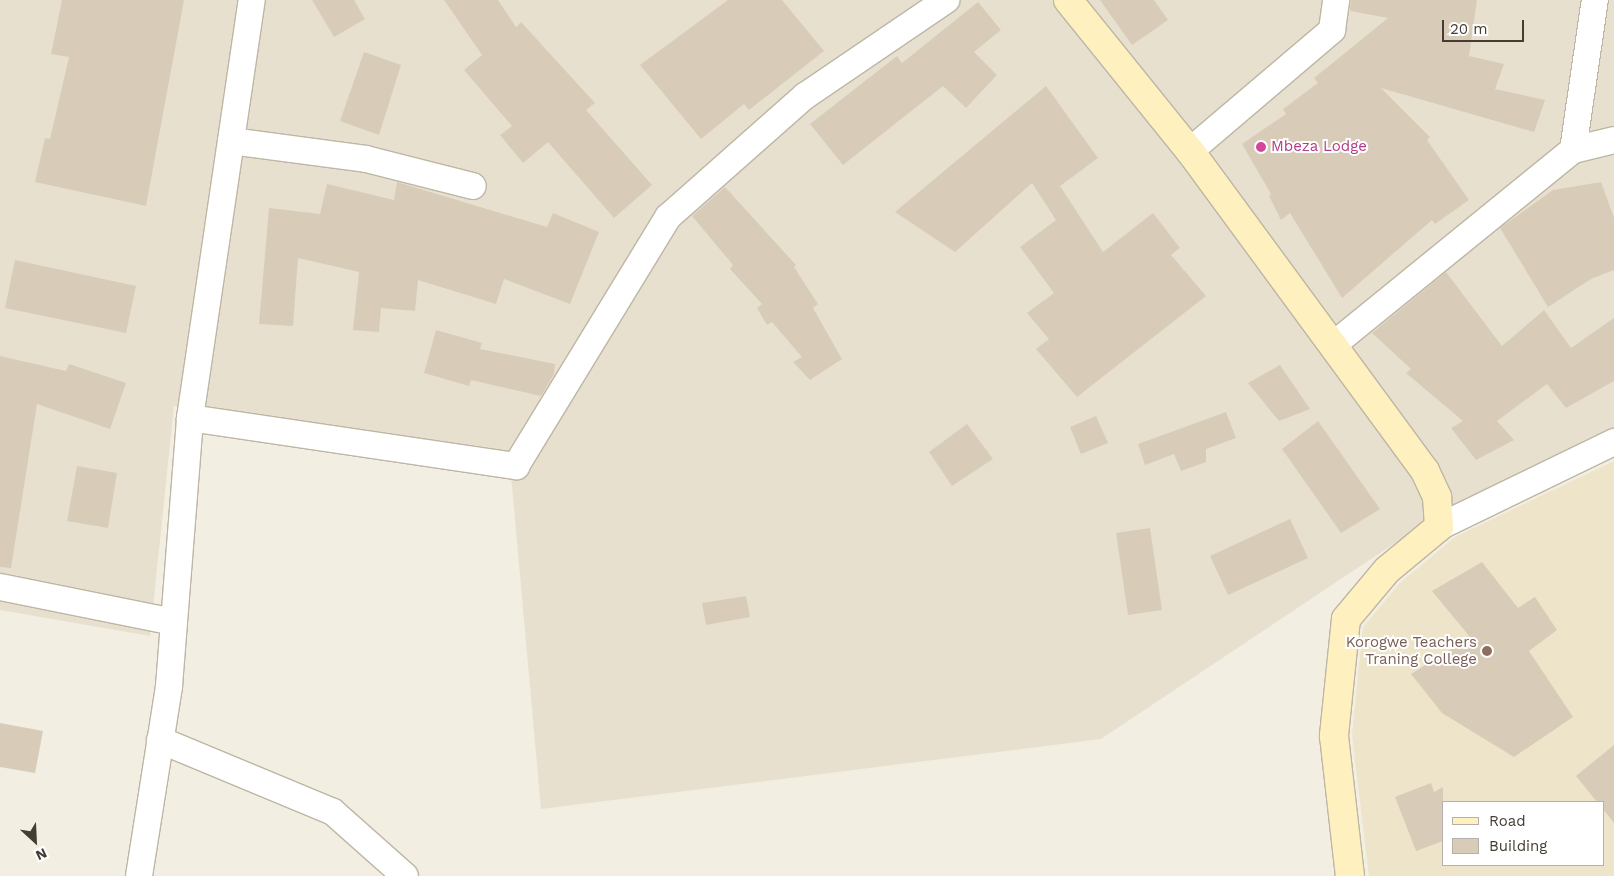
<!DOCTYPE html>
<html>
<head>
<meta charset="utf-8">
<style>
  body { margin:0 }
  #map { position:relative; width:1614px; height:876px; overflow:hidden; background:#f2eee1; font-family:"Work Sans",sans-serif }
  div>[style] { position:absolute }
  .residential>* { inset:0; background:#e7e0cf }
  .education>* { inset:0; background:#ede4ca }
  .building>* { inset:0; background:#d8ccb9 }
  .roads { filter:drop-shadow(1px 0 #beb6a4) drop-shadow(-1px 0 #beb6a4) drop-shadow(0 1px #beb6a4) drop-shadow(0 -1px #beb6a4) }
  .street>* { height:26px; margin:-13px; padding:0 13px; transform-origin:13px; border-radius:13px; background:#fff }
  .secondary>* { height:28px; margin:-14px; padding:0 14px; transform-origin:14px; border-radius:14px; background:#fff1bf }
  .dots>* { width:14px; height:14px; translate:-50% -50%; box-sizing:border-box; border:2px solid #fff; border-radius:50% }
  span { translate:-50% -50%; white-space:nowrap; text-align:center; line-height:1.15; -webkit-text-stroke:4px #fff; paint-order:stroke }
  .hotel-label { font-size:15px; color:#b23c85 }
  .left { translate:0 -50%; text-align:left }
  .education-label { font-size:15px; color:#785e54 }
  .right { translate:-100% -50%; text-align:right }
  .legend { position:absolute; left:1442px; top:801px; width:162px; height:65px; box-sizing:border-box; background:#fff; border:1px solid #b4b1ad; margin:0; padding:6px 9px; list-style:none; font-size:15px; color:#443d32 }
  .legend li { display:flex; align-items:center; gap:10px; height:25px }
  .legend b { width:25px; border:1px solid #b4b1ad }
  .north { position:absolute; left:10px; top:816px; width:50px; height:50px; -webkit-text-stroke:4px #fff; paint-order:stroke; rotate:155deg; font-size:14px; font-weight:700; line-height:20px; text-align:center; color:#443d32 }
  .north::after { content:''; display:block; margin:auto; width:18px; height:22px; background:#443d32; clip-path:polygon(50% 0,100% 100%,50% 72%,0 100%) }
  .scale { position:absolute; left:1442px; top:20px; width:82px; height:22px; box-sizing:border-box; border:2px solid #443d32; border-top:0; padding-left:6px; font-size:15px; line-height:18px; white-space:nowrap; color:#443d32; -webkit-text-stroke:4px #fff; paint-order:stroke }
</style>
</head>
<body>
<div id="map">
  <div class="residential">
    <div style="clip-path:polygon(0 0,1614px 0,1614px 431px,1434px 517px,1101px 739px,541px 809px,509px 453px,174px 406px,150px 636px,0 610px)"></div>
  </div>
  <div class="education">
    <div style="clip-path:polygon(evenodd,1614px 461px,1614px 876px,1369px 876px,1352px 735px,1363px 627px,1400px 583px,1455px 537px,1614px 461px,1443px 802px,1603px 802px,1603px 865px,1443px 865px,1443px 802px)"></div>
  </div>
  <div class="building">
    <div style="clip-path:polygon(62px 0,184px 0,146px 206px,35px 182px,45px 138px,50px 139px,69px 57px,51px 54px)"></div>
    <div style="clip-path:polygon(312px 0,354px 0,365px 19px,334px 37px)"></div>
    <div style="clip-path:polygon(444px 0,498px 0,516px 27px,521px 22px,595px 103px,586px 110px,652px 185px,614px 218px,548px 142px,523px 163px,500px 135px,512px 126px,464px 70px,482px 55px)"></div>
    <div style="clip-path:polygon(728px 0,782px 0,824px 51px,749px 110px,744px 104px,701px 139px,640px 65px)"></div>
    <div style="clip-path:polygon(1100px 0,1154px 0,1168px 20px,1132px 45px)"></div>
    <div style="clip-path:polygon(1351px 0,1477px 0,1469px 56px,1504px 64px,1495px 89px,1545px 100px,1534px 132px,1381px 88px,1430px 137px,1427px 140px,1469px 200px,1435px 224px,1432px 220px,1342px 298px,1290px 213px,1281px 220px,1269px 196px,1271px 194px,1242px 144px,1286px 114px,1283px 109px,1318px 83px,1314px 78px,1388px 18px,1350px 11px)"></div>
    <div style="clip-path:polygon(978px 2px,1001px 30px,974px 52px,997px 75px,966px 108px,943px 86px,843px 165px,810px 124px,897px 56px,902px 63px)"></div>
    <div style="clip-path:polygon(364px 52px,401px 65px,379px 135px,340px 121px)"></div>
    <div style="clip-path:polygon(1046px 86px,1098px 158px,1060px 186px,1103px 252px,1153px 213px,1180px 248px,1171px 255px,1206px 296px,1077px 397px,1036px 349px,1049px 339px,1027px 313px,1054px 293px,1020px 247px,1056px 220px,1032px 183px,955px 252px,895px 212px)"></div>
    <div style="clip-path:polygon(397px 182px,547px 227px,553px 213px,599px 232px,570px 304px,504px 279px,496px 304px,418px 280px,415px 311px,381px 308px,379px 332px,353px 330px,359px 272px,298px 258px,293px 326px,259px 324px,269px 208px,320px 214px,327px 184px,394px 200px)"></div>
    <div style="clip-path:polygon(1601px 182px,1614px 218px,1614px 270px,1591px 279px,1548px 307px,1500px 228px,1553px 190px)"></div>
    <div style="clip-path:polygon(725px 187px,796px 265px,794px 267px,818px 304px,813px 308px,842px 359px,810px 380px,793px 362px,802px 357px,772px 322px,767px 325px,757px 308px,762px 304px,730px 269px,733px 265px,692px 216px)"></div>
    <div style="clip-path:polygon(15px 260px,136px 286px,126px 333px,5px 308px)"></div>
    <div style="clip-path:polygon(1446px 272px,1502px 346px,1544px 310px,1571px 348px,1614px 318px,1614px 381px,1566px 408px,1547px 384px,1497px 421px,1514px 440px,1476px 460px,1451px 428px,1463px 421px,1406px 373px,1411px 369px,1372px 333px)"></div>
    <div style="clip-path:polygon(436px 330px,482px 343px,480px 349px,555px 364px,554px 374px,541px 396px,471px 380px,469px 386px,424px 373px)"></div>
    <div style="clip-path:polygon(0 356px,66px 371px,69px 364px,126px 383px,110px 429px,37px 404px,11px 568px,0 567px)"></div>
    <div style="clip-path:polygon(1280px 365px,1310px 409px,1279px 421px,1248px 383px)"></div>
    <div style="clip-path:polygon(1226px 412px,1236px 438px,1206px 449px,1206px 462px,1181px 471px,1174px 454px,1145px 465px,1138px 444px)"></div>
    <div style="clip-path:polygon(1096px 416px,1108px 443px,1081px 454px,1070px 427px)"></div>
    <div style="clip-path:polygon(1318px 421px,1380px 509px,1341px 533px,1282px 449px)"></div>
    <div style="clip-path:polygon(967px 424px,993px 459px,952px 486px,929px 452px)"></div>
    <div style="clip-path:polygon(77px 466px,117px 473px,108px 528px,67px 521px)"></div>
    <div style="clip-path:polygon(1290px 519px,1308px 558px,1228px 595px,1210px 556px)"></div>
    <div style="clip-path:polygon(1150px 528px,1162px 610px,1128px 615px,1116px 533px)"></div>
    <div style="clip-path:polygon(1482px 562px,1518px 608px,1535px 597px,1557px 630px,1529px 651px,1573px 717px,1514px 757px,1442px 713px,1411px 674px,1470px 637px,1432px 591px)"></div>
    <div style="clip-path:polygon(746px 596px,750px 617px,706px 625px,702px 603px)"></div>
    <div style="clip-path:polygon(0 723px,43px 731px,35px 773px,0 767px)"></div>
    <div style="clip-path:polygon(1614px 745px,1614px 823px,1603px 809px,1603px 802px,1597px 802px,1576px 776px)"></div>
    <div style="clip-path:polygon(1431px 783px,1434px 792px,1443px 787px,1443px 841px,1416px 851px,1395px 797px)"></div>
  </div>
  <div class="roads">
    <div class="street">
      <div style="left:231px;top:141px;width:136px;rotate:7.6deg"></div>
      <div style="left:366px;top:159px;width:110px;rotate:14.2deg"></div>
      <div style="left:1573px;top:150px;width:152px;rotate:-81.7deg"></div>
      <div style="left:1190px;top:151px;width:187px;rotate:-40.4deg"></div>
      <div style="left:1332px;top:30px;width:30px;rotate:-82deg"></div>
      <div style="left:1333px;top:345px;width:309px;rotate:-39.1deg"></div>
      <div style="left:1573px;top:150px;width:42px;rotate:-13.7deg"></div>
      <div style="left:190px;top:418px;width:330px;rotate:8.4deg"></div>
      <div style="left:516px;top:466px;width:292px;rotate:-58.6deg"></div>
      <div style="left:668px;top:217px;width:183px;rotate:-41.5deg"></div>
      <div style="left:805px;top:96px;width:171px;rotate:-34.2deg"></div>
      <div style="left:1439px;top:527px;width:195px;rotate:-25.9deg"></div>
      <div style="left:0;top:587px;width:177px;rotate:11.4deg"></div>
      <div style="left:160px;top:740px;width:187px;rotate:22.6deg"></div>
      <div style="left:333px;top:812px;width:96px;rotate:41.6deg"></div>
      <div style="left:139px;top:876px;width:192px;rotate:-81deg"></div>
      <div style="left:169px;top:686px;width:269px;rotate:-85.5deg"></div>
      <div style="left:190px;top:418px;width:423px;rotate:-81.6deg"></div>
    </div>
    <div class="secondary">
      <div style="left:1068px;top:0;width:194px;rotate:51.1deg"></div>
      <div style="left:1190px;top:151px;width:397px;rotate:53.7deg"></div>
      <div style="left:1425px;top:471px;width:29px;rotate:65deg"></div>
      <div style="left:1437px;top:497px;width:30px;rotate:86deg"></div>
      <div style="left:1439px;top:527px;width:67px;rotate:140.4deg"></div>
      <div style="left:1387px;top:570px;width:64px;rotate:129.9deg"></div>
      <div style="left:1346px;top:619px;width:118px;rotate:95.9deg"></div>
      <div style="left:1334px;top:736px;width:141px;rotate:83.5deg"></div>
    </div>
  </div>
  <div class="dots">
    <div style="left:1261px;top:147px;background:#d1479c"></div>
    <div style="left:1487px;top:651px;background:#8d6e63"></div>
  </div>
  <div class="hotel-label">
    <span class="left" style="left:1271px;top:147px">Mbeza Lodge</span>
  </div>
  <div class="education-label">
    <span class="right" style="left:1477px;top:651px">Korogwe Teachers<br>Traning College</span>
  </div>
  <ul class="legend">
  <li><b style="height:6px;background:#fff1bf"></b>Road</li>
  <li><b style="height:14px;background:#d8ccb9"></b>Building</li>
  </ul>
  <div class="north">N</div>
  <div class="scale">20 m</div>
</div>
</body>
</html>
